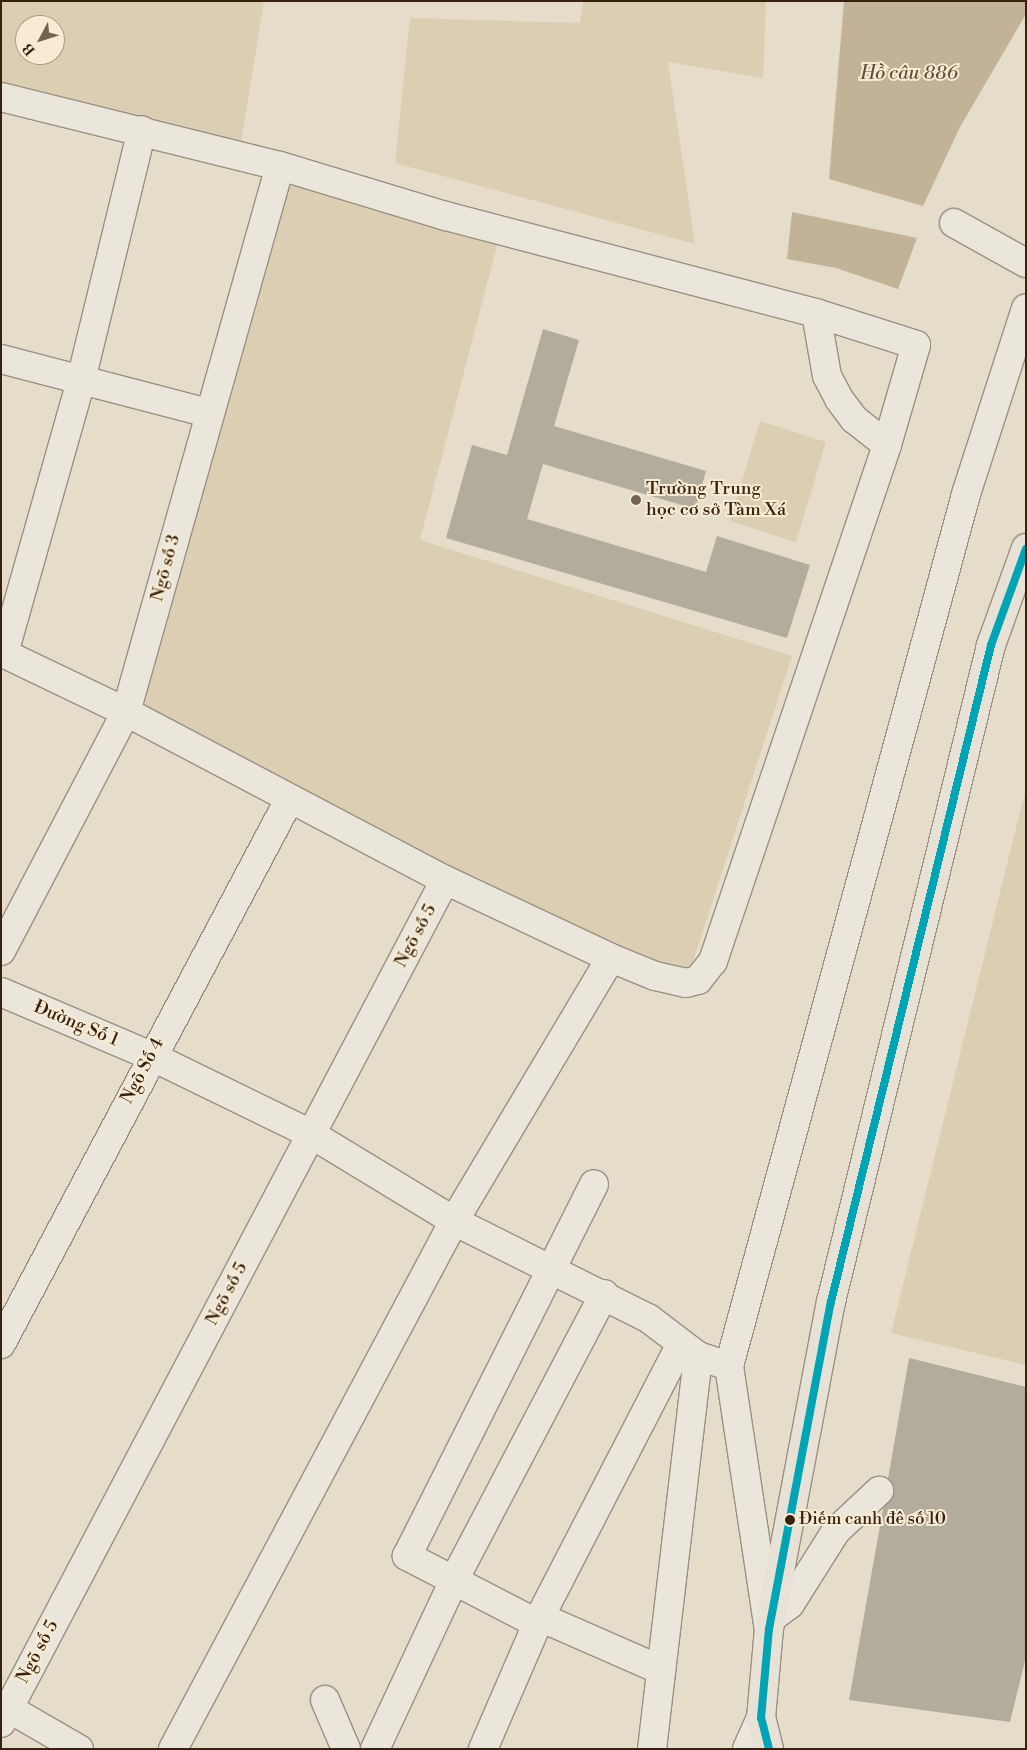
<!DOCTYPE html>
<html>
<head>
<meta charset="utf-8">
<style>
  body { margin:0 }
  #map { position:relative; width:1027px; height:1750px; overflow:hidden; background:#e5ddc9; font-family:"Libre Bodoni",serif }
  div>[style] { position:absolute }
  .green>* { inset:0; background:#dbceb2 }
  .water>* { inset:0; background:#c2b297 }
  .building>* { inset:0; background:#b3ac9d }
  .roads { filter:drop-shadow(1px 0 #989083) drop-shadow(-1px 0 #989083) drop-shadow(0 1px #989083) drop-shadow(0 -1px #989083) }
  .minor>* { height:28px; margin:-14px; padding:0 14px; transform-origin:14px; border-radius:14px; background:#eae6dc }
  .tertiary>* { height:28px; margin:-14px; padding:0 14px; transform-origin:14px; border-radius:14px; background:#eae6dc }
  .primary>* { height:28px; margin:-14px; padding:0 14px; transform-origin:14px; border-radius:14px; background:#e7e1d6 }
  .bus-1>* { height:8px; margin:-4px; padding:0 4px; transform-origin:4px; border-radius:4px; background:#00a4b4 }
  .dots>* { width:14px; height:14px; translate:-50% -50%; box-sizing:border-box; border:2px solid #f7ecd3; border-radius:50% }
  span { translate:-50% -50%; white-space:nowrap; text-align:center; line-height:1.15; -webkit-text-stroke:4px #f7ecd3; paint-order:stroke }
  .bus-label { font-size:17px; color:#392111 }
  .left { translate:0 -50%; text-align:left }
  .poi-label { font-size:18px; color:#392111 }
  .street-label { font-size:18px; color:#392111 }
  .water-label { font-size:19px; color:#644d39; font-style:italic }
  .frame { position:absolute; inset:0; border:2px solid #392111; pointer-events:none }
  .north { position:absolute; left:15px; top:15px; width:50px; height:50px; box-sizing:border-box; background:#f7ecd3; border:1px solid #ab9b85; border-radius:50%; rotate:230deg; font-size:14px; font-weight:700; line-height:20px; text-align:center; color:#392111 }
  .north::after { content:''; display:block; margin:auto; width:18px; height:22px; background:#756351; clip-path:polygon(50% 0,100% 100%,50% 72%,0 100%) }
</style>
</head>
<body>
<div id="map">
  <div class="green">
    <div style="clip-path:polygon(evenodd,1px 1px,264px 1px,239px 155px,1px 98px,1px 1px,25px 25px,55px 25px,55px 55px,25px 55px,25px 25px)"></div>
    <div style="clip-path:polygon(583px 1px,766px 1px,763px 78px,668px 62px,695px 244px,395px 163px,410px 18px,580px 23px)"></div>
    <div style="clip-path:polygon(280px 166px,498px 242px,420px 540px,792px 656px,686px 983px,126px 712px)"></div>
    <div style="clip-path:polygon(760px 421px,826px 442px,796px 542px,730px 521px)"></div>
    <div style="clip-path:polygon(1026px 788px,1026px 1365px,891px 1333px)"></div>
  </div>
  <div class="water">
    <div style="clip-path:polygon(844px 1px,1026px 1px,1026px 14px,960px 127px,923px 206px,829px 179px)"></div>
    <div style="clip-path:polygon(792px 212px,917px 238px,898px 289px,836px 268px,787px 259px)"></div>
  </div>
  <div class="building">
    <div style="clip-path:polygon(543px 329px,579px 340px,554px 426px,706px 471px,695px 509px,543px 464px,527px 519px,706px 572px,717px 536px,810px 565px,787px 638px,446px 538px,472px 445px,507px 455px)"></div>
    <div style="clip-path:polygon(909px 1358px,1026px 1387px,1026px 1657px,1010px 1722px,849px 1700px,883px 1509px,894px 1495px,888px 1479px)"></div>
  </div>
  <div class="roads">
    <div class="minor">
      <div style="left:1px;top:97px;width:287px;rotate:13.9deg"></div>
      <div style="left:280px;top:166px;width:173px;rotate:16.8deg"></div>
      <div style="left:446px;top:216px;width:383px;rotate:14.7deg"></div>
      <div style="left:816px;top:313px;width:105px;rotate:17.7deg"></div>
      <div style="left:916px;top:345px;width:104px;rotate:106.2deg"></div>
      <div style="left:887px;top:445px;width:545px;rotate:108.63deg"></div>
      <div style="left:713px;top:961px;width:24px;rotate:128deg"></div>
      <div style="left:698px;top:980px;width:12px;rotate:166deg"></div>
      <div style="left:686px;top:983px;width:32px;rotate:-167deg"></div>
      <div style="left:655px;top:976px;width:48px;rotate:-157.8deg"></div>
      <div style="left:611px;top:958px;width:183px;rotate:-154.8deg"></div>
      <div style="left:445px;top:880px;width:361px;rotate:-152.2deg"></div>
      <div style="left:126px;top:712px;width:139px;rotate:-154.4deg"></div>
      <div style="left:954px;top:223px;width:82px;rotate:29.1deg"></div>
      <div style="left:816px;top:313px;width:64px;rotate:80.1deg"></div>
      <div style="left:827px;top:376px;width:26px;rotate:62deg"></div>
      <div style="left:839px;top:399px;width:25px;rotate:53deg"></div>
      <div style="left:854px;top:419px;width:42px;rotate:38.2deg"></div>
      <div style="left:1px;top:359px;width:215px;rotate:14.6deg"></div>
      <div style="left:4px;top:653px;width:284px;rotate:-74.2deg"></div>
      <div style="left:81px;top:380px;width:257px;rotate:-76.3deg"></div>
      <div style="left:1px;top:951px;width:270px;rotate:-62.4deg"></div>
      <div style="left:126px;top:712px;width:567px;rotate:-74.25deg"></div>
      <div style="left:1px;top:992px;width:163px;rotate:23.1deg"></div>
      <div style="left:151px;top:1056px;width:178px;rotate:26deg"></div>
      <div style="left:311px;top:1134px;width:167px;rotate:31.3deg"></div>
      <div style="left:454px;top:1221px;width:217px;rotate:26.6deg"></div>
      <div style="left:648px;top:1318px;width:63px;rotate:37.2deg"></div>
      <div style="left:698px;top:1356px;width:33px;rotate:18deg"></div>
      <div style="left:729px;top:1366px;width:262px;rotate:81.4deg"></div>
      <div style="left:1px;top:1344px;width:616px;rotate:-62.1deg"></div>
      <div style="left:729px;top:1366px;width:904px;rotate:-74.79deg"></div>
      <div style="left:966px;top:494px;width:195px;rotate:-72.1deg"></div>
      <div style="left:540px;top:1617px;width:132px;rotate:23.7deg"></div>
      <div style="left:770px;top:1619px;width:25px;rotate:-37deg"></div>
      <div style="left:790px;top:1604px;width:86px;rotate:-57.8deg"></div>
      <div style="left:836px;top:1531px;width:59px;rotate:-42.9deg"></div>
      <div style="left:538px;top:1624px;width:148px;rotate:-152.6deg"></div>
      <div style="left:407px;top:1556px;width:416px;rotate:-63.3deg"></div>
      <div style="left:325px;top:1700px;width:53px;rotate:66.8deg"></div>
      <div style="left:1px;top:1704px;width:90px;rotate:30deg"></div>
      <div style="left:1px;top:1723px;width:953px;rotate:-62.22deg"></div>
      <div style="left:173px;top:1749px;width:598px;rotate:-61.98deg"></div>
      <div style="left:454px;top:1221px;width:306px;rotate:-59.2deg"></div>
      <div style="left:375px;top:1749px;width:187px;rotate:-64.9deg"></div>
      <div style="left:454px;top:1580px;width:323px;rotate:-62.3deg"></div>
      <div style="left:483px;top:1749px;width:144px;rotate:-66.6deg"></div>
      <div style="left:540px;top:1617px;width:307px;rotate:-62.7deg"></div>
      <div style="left:652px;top:1749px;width:396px;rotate:-83.3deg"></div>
    </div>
    <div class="tertiary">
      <div style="left:747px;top:1749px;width:34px;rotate:-66deg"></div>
    </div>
    <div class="primary">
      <div style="left:769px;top:1749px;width:32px;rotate:-104deg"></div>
      <div style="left:761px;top:1718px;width:89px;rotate:-84.9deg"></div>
      <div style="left:769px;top:1629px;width:333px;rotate:-79.3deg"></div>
      <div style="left:831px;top:1302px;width:676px;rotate:-76.31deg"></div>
      <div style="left:991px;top:645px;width:103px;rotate:-70.2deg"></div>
    </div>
  </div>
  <div class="bus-1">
    <div style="left:769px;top:1749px;width:32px;rotate:-104deg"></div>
    <div style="left:761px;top:1718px;width:89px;rotate:-84.9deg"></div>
    <div style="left:769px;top:1629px;width:333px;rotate:-79.3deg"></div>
    <div style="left:831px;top:1302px;width:676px;rotate:-76.31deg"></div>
    <div style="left:991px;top:645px;width:102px;rotate:-70deg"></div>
  </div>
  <div class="dots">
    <div style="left:636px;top:500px;background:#756351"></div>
    <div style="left:790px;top:1520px;background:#392111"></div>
  </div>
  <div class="bus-label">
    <span class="left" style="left:799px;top:1520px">Điếm canh đê số 10</span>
  </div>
  <div class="poi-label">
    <span class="left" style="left:646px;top:500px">Trường Trung<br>học cơ sở Tàm Xá</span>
  </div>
  <div class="street-label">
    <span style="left:166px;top:568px;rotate:-75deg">Ngõ số 3</span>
    <span style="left:416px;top:936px;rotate:-62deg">Ngõ số 5</span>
    <span style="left:76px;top:1024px;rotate:23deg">Đường Số 1</span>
    <span style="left:143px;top:1071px;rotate:-62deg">Ngõ Số 4</span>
    <span style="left:227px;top:1294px;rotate:-62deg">Ngõ số 5</span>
    <span style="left:38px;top:1652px;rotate:-62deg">Ngõ số 5</span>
  </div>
  <div class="water-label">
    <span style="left:909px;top:74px">Hồ câu 886</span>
  </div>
  <div class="frame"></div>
  <div class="north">B</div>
</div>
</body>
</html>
